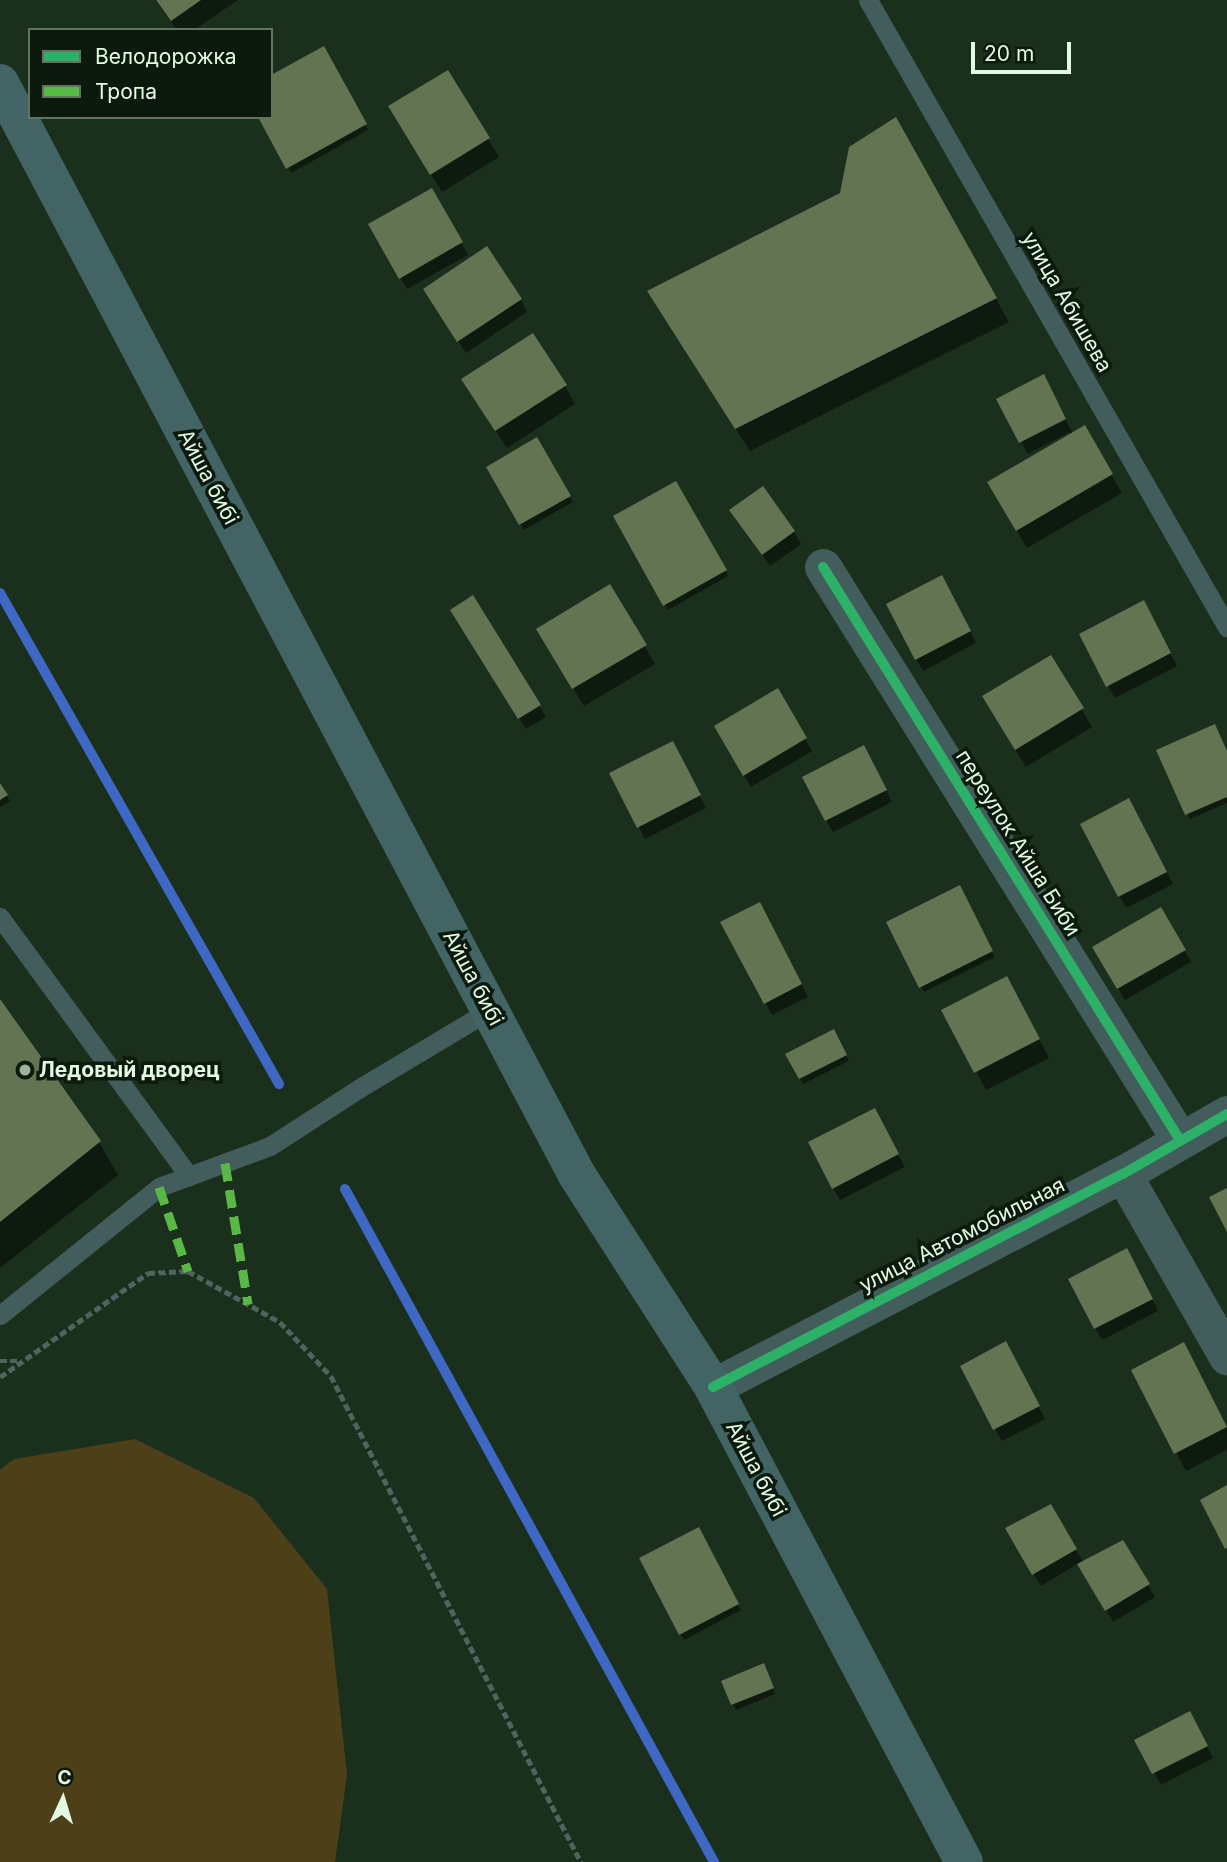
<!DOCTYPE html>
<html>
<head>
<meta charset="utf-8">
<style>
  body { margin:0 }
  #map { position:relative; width:1227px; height:1862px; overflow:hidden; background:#1b2f1d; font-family:Inter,sans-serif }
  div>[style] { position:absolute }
  .green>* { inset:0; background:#4d3f17 }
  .shadow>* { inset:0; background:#0007 }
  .stream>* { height:10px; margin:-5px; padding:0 5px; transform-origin:5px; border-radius:5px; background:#3f67c4 }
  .building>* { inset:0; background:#637452 }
  .path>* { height:4.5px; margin-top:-2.25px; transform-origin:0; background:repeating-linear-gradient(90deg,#4f645e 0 7px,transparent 0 10.5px) }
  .lane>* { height:19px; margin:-9.5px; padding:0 9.5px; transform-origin:9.5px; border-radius:9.5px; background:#425d5c }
  .street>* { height:37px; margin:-18.5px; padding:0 18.5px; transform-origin:18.5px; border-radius:18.5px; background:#425d5c }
  .primary>* { height:38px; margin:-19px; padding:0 19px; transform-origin:19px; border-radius:19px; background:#426464 }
  .quiet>* { height:9px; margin-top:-4.5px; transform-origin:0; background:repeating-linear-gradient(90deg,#58b947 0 18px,transparent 0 27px) }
  .cycleway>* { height:10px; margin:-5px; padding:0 5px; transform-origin:5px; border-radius:5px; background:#2db169 }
  .dots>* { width:19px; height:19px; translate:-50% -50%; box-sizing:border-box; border:4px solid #0b1a0c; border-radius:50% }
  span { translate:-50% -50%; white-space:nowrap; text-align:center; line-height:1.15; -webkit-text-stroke:7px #0b1a0c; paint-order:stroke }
  .street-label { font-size:21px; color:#e4f9e4 }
  .poi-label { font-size:21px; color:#e4f9e4; font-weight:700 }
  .left { translate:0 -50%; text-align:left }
  .legend { position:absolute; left:28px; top:28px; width:245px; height:91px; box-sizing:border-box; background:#0b1a0c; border:2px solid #627362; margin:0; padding:9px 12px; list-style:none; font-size:21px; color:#e4f9e4 }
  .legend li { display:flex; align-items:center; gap:14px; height:35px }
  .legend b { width:35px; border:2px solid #627362 }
  .north { position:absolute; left:28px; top:1764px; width:70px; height:70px; -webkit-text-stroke:5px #0b1a0c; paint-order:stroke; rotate:4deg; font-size:19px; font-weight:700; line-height:28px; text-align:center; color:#e4f9e4 }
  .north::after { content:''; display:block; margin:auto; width:24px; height:32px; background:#e4f9e4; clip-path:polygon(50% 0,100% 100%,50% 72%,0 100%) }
  .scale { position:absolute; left:971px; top:42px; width:100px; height:32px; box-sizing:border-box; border:4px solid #e4f9e4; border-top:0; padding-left:9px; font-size:21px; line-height:24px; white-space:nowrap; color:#e4f9e4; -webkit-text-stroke:5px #0b1a0c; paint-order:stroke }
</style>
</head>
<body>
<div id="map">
  <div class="green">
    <div style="clip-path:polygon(135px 1439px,254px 1498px,327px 1589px,347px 1775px,335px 1862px,0 1862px,0 1470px,14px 1459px)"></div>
  </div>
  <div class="shadow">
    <div style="clip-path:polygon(155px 0,238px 0,194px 30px,177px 30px)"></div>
    <div style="clip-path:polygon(323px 48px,368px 130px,291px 173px,260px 117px,271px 117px)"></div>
    <div style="clip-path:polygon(895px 120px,1009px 322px,750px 451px,663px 315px,841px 194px)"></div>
    <div style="clip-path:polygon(400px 125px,488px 139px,499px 157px,442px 192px)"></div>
    <div style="clip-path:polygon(431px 190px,468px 255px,407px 289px,370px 225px)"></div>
    <div style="clip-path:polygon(521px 300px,527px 312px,466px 353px,432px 301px)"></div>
    <div style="clip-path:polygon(565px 386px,575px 404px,507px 448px,474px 397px)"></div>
    <div style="clip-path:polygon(1050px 389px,1073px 434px,1084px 428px,1122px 493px,1027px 548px,989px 482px,1071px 435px,1070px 432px,1028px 454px,999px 400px)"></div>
    <div style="clip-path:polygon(537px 440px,573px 502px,524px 530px,488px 467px)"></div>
    <div style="clip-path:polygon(676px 484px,728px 576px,668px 610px,616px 517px)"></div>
    <div style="clip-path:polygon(739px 522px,794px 532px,801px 544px,770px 566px)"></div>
    <div style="clip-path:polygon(610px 587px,655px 664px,584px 706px,538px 629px)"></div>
    <div style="clip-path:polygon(948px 589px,976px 643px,923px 671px,916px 659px)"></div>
    <div style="clip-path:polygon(1150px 615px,1177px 666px,1115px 698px,1108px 686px)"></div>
    <div style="clip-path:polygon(459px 622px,539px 705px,546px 717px,526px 729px)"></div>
    <div style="clip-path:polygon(1051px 657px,1092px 727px,1026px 767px,994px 715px)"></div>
    <div style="clip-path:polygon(777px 691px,812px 751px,751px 787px,716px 726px)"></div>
    <div style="clip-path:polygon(1159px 751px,1227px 753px,1227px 803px,1190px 819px)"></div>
    <div style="clip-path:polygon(679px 755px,706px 808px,645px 839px,639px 827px)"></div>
    <div style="clip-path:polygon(870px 759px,892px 802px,833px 832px,826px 820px)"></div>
    <div style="clip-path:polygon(0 786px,10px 801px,0 807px)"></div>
    <div style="clip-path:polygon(1136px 812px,1173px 884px,1126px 908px,1082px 825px)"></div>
    <div style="clip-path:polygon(959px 887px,995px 957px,924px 992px,888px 923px)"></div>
    <div style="clip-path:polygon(1161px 910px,1191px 962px,1125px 1000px,1095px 948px)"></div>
    <div style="clip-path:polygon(766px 916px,808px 997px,772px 1015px,723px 922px)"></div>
    <div style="clip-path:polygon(1017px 996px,1049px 1058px,986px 1090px,943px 1010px)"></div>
    <div style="clip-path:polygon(0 1002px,99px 1142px,118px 1175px,0 1268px)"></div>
    <div style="clip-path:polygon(833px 1032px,849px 1061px,803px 1084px,787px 1055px)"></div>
    <div style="clip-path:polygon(879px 1120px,905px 1167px,840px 1200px,833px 1188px)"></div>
    <div style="clip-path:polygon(1133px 1262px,1158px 1311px,1102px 1340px,1095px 1328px)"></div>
    <div style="clip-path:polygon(1013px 1356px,1045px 1419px,1002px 1441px,995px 1429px)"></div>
    <div style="clip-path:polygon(1193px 1362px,1227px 1427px,1227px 1450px,1186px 1471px,1133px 1370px)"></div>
    <div style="clip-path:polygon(1050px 1507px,1084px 1563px,1123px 1542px,1155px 1597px,1113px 1622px,1079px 1563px,1041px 1586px,1007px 1529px)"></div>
    <div style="clip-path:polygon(698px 1529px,741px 1610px,684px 1640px,641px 1559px)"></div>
    <div style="clip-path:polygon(766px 1671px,775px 1694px,736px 1710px,723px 1682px)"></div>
    <div style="clip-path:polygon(1196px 1725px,1213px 1758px,1161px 1785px,1137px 1740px)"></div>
  </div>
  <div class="stream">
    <div style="left:0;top:593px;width:565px;rotate:60.39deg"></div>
    <div style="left:345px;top:1189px;width:768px;rotate:61.26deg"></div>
  </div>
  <div class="building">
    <div style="clip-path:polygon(156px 0,201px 0,171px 21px)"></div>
    <div style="clip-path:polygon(324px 46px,367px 124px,286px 169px,258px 117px,271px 117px,271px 75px)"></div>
    <div style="clip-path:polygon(448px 70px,490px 138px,430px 175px,388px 106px)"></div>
    <div style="clip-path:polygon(896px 117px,997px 298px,735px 429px,647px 291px,840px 193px,849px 147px)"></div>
    <div style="clip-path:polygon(432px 188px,463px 242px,399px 279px,368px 224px)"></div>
    <div style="clip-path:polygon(487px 246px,522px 299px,457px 342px,423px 289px)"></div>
    <div style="clip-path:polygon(533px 333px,567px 385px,495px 431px,461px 379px)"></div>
    <div style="clip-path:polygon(1044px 374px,1066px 419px,1019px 443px,996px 399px)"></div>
    <div style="clip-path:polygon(1085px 425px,1113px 474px,1016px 531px,987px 482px)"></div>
    <div style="clip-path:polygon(537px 437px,571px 496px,519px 525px,486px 467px)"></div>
    <div style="clip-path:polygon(676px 481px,727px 570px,663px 606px,613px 516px)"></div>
    <div style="clip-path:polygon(763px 486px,795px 531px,762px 555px,729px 510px)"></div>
    <div style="clip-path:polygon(942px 575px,971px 631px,915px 660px,886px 604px)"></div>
    <div style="clip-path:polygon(610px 584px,647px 645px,572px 689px,536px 629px)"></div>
    <div style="clip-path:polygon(473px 595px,541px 705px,518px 719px,450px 610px)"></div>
    <div style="clip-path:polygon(1144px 600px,1171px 653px,1106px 687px,1079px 634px)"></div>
    <div style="clip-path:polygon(1051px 655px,1084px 708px,1015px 750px,982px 696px)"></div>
    <div style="clip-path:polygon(778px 688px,807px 738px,743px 776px,714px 726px)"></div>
    <div style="clip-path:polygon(1215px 724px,1227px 751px,1227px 797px,1185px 815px,1156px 750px)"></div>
    <div style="clip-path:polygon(673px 741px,701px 795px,637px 828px,609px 773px)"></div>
    <div style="clip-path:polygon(864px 745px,887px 790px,825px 821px,802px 777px)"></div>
    <div style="clip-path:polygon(0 783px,8px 795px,0 800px)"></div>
    <div style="clip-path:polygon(1129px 798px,1167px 872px,1118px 897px,1080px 824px)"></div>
    <div style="clip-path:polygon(960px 885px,993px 951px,919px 988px,886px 922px)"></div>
    <div style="clip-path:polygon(760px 902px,802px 984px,764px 1004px,720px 922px)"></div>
    <div style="clip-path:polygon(1161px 907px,1186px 950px,1117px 989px,1092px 947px)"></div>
    <div style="clip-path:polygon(1007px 976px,1040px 1039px,974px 1073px,941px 1010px)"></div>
    <div style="clip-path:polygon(0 999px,101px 1141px,0 1222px)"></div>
    <div style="clip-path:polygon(834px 1029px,847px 1055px,799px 1079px,785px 1054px)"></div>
    <div style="clip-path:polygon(875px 1108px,899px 1154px,832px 1189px,808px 1142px)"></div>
    <div style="clip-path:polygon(1227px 1188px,1227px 1232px,1209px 1197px)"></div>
    <div style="clip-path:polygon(1127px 1248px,1153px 1299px,1094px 1329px,1068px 1279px)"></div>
    <div style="clip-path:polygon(1006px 1341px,1040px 1406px,993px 1430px,960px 1366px)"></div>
    <div style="clip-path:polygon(1184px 1342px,1227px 1427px,1174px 1454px,1131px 1370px)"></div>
    <div style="clip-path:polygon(1227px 1485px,1227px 1548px,1225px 1549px,1200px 1500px)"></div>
    <div style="clip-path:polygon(1051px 1504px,1077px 1549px,1032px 1575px,1005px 1528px)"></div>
    <div style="clip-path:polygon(699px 1527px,739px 1604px,679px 1635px,639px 1558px)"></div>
    <div style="clip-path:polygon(1123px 1540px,1150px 1584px,1105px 1611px,1077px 1564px)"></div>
    <div style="clip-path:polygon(764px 1663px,774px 1688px,731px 1705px,721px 1681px)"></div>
    <div style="clip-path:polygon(1190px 1711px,1208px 1746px,1152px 1774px,1134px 1740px)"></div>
  </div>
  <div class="path">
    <div style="left:0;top:1361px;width:21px"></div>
    <div style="left:0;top:1377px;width:181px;rotate:-35.1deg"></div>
    <div style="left:148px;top:1273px;width:40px;rotate:-2.9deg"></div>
    <div style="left:188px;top:1271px;width:105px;rotate:29deg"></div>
    <div style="left:280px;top:1322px;width:74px;rotate:46.6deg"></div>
    <div style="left:331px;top:1376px;width:547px;rotate:62.78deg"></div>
  </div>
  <div class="lane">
    <div style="left:868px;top:0;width:723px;rotate:60.21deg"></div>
    <div style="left:0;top:917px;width:321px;rotate:53.9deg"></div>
    <div style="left:0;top:1315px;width:204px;rotate:-38.8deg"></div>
    <div style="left:159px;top:1187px;width:118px;rotate:-20.3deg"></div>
    <div style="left:270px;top:1146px;width:105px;rotate:-32.9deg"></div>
    <div style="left:358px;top:1089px;width:154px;rotate:-30.9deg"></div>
  </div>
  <div class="street">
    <div style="left:823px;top:567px;width:675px;rotate:58.08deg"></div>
    <div style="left:1123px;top:1174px;width:210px;rotate:60.3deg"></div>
    <div style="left:713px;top:1387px;width:462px;rotate:-27.5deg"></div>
    <div style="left:1123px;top:1174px;width:120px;rotate:-30deg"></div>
  </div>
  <div class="primary">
    <div style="left:0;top:83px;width:1235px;rotate:62.15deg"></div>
    <div style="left:577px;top:1175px;width:252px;rotate:57.3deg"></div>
    <div style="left:713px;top:1387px;width:537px;rotate:62.15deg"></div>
  </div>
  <div class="quiet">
    <div style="left:225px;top:1163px;width:143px;rotate:80.7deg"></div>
    <div style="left:159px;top:1187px;width:89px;rotate:71deg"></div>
  </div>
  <div class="cycleway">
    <div style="left:823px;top:567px;width:675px;rotate:58.08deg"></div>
    <div style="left:713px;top:1387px;width:462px;rotate:-27.5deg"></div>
    <div style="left:1123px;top:1174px;width:120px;rotate:-30deg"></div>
  </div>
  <div class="dots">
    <div style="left:25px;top:1070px;background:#9eb29e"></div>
  </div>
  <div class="street-label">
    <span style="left:1067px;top:302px;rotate:60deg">улица Абишева</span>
    <span style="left:208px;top:477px;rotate:62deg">Айша бибі</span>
    <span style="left:1018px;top:843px;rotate:58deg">переулок Айша Биби</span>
    <span style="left:473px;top:978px;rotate:62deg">Айша бибі</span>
    <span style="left:962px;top:1235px;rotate:-27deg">улица Автомобильная</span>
    <span style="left:756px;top:1469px;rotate:62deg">Айша бибі</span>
  </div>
  <div class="poi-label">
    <span class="left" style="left:39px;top:1070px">Ледовый дворец</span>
  </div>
  <ul class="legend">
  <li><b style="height:9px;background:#2db169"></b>Велодорожка</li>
  <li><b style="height:9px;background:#58b947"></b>Тропа</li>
  </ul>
  <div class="north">С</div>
  <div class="scale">20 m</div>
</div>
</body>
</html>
